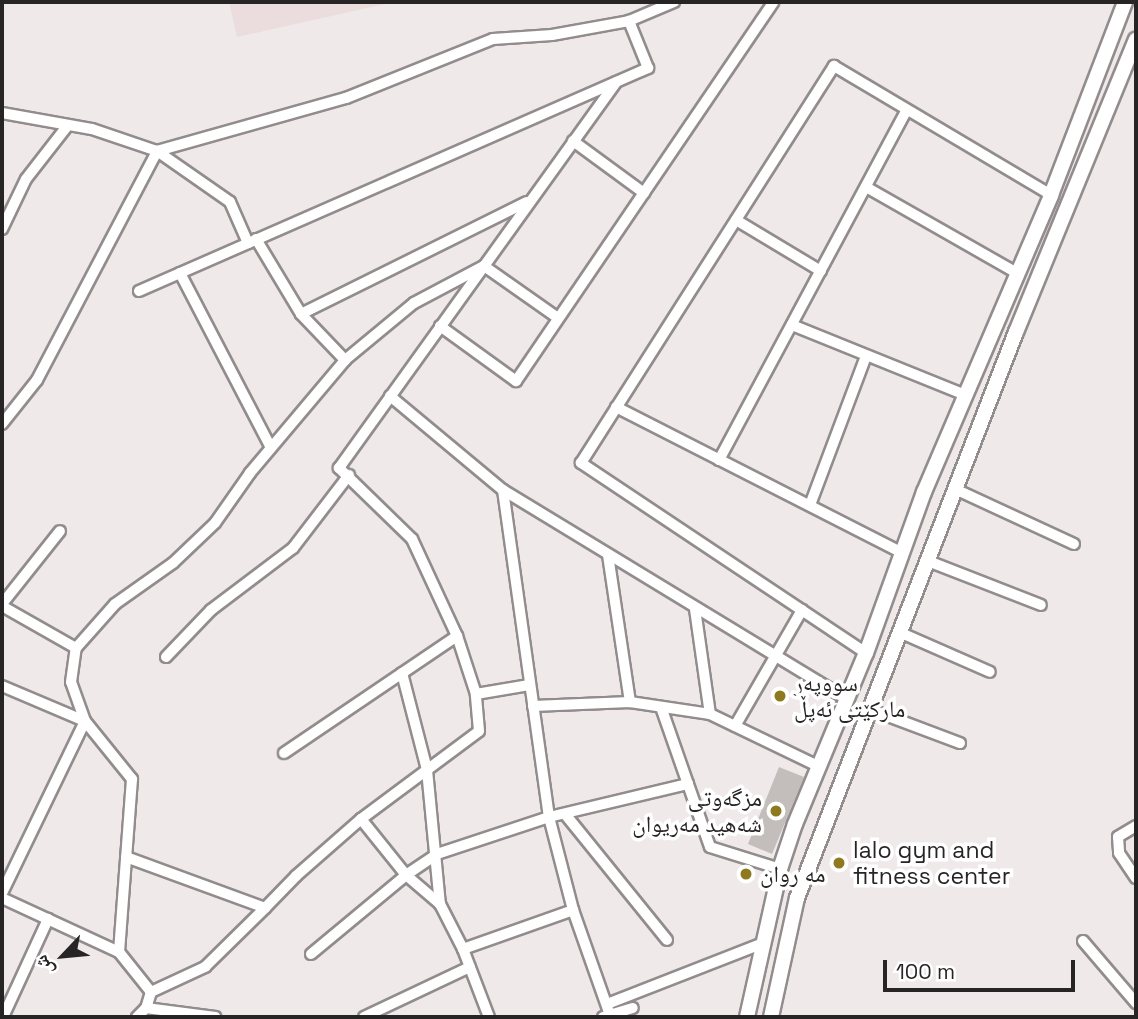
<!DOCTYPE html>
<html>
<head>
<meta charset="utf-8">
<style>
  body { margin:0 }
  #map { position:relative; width:1138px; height:1019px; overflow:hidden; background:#efe9ea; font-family:"Space Grotesk","Noto Naskh Arabic",sans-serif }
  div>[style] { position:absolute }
  .built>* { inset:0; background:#ebdcde }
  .building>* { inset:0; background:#c3bdbc }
  .roads { filter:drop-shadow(2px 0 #928c8d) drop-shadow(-2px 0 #928c8d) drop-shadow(0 2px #928c8d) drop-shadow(0 -2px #928c8d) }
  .minor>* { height:10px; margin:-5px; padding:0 5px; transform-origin:5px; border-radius:5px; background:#fff }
  .secondary>* { height:14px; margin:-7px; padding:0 7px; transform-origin:7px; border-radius:7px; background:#fff }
  .dots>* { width:19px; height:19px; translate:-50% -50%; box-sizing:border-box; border:4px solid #fff; border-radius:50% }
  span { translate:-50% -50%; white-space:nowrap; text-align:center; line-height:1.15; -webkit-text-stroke:7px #fff; paint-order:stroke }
  .poi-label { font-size:23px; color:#272425 }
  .left { translate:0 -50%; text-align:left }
  .right { translate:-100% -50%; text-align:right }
  .frame { position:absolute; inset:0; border:4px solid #272425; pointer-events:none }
  .north { position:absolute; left:28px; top:921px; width:70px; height:70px; -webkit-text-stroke:5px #fff; paint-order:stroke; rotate:244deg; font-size:19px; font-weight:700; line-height:28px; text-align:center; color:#272425 }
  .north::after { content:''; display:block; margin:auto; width:24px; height:32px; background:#272425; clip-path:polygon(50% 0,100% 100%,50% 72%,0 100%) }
  .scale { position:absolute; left:883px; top:960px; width:192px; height:32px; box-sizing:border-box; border:4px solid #272425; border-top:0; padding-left:9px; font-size:21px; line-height:24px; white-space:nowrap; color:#272425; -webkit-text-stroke:5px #fff; paint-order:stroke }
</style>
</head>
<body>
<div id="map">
  <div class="built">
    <div style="clip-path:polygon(229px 2px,394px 2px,237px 37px)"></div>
  </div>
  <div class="building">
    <div style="clip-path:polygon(779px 767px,804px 777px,772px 854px,748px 844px)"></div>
  </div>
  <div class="roads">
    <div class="minor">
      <div style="left:2px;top:113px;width:91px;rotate:10.1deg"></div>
      <div style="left:92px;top:129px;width:69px;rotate:18.7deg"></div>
      <div style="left:157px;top:151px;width:89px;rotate:34.9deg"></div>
      <div style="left:230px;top:202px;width:45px;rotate:66.3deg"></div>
      <div style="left:573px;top:141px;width:88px;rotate:36.2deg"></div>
      <div style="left:866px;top:187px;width:174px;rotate:29.7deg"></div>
      <div style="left:736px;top:220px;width:99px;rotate:31deg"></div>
      <div style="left:2px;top:229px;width:55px;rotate:-64.4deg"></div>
      <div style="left:26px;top:179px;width:68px;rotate:-52.1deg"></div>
      <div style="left:256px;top:239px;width:87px;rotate:59deg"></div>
      <div style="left:301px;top:314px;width:64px;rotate:46.3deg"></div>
      <div style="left:180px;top:273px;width:197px;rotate:62.5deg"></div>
      <div style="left:139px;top:291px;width:556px;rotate:-23.66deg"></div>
      <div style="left:648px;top:68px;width:51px;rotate:-112deg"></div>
      <div style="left:301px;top:314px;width:252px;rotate:-26.4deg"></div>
      <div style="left:792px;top:325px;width:187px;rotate:22deg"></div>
      <div style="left:440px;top:326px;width:94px;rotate:35.9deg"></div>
      <div style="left:516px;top:381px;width:458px;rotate:-55.8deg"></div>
      <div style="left:390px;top:396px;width:147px;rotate:39.8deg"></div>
      <div style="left:503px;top:490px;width:403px;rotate:31.3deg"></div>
      <div style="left:616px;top:407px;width:321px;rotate:27deg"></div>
      <div style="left:2px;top:424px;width:56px;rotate:-51.5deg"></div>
      <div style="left:37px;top:380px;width:259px;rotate:-62.3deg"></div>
      <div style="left:157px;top:151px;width:196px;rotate:-15.7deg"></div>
      <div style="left:346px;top:98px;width:158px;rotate:-21.9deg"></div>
      <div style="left:493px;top:39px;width:59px;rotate:-3.9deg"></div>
      <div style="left:552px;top:35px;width:78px;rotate:-10.3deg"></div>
      <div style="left:629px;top:21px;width:49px;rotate:-22.9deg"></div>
      <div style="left:719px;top:460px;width:397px;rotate:-61.8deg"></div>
      <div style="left:955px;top:489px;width:131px;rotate:24.8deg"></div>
      <div style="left:503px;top:490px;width:330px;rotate:82deg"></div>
      <div style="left:549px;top:817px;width:96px;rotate:75.5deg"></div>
      <div style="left:573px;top:910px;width:111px;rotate:70.6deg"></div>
      <div style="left:810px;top:505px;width:159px;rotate:-69.4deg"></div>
      <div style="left:608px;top:555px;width:149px;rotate:81.5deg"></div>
      <div style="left:928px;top:561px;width:121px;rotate:21.3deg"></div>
      <div style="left:2px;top:604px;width:93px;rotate:-51.5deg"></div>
      <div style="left:2px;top:606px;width:85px;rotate:29.6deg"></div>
      <div style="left:695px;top:609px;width:106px;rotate:81.9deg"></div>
      <div style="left:899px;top:632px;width:99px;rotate:23.7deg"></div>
      <div style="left:866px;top:653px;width:343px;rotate:-146.3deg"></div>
      <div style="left:581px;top:463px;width:471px;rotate:-57.5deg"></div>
      <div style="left:834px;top:66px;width:252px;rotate:30.7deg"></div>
      <div style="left:166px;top:657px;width:65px;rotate:-46.2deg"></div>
      <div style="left:211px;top:610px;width:103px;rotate:-37.1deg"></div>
      <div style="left:293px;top:548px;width:92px;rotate:-52.5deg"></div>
      <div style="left:402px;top:673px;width:100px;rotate:75.5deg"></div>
      <div style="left:427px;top:770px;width:135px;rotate:84.5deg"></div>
      <div style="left:440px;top:904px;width:51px;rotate:62.9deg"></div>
      <div style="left:463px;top:949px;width:73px;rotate:69.1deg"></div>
      <div style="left:2px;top:686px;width:90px;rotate:22.9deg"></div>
      <div style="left:85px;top:721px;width:75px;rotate:51deg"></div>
      <div style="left:132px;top:779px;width:173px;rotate:94.3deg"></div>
      <div style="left:476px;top:694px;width:54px;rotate:-9.6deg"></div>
      <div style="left:533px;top:706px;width:97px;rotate:-2.4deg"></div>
      <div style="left:630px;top:702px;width:81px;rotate:8.5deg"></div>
      <div style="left:710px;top:714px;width:122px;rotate:25.7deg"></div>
      <div style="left:661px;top:707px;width:148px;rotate:70.7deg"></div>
      <div style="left:710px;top:847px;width:73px;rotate:17.4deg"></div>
      <div style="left:872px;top:710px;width:94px;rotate:20.6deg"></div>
      <div style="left:735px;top:726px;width:134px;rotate:-60deg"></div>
      <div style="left:284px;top:753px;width:209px;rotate:-34.1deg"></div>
      <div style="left:565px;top:814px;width:162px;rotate:51deg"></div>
      <div style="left:361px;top:819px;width:72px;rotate:51.2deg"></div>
      <div style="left:406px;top:875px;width:45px;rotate:40.5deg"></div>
      <div style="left:1136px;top:826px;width:21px;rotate:149deg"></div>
      <div style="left:1118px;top:837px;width:16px;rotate:86deg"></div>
      <div style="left:1119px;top:853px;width:30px;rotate:56deg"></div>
      <div style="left:126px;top:857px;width:148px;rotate:20.1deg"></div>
      <div style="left:265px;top:908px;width:45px;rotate:-45.9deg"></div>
      <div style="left:296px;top:876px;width:86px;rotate:-41.2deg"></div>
      <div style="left:361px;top:819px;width:147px;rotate:-36.7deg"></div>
      <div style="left:479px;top:731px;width:37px;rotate:-95deg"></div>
      <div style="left:476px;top:694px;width:61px;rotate:-108.1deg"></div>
      <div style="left:457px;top:636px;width:107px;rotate:-114.9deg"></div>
      <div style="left:412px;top:539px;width:102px;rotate:-135.8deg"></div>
      <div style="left:339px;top:468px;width:475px;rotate:-54.3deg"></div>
      <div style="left:2px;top:893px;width:191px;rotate:-64.2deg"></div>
      <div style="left:85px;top:721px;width:41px;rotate:-109.7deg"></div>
      <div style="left:71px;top:682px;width:34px;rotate:-82deg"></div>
      <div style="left:76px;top:648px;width:59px;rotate:-48.4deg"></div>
      <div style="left:115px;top:604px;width:71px;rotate:-35.3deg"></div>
      <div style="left:173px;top:563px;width:58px;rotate:-43.6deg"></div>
      <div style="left:215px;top:523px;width:61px;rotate:-55deg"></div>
      <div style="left:250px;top:473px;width:148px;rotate:-49.9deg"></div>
      <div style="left:345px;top:360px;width:89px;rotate:-39.6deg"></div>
      <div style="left:414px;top:303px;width:79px;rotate:-27.9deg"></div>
      <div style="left:484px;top:266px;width:90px;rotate:35.1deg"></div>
      <div style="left:2px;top:898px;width:129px;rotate:24.8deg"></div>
      <div style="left:119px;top:952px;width:51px;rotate:51.3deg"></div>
      <div style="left:151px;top:992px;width:17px;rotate:107deg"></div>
      <div style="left:146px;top:1008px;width:13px;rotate:135deg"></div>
      <div style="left:1083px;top:941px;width:82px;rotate:49.5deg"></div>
      <div style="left:463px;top:949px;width:117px;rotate:-19.5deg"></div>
      <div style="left:311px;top:954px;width:124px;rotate:-39.7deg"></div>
      <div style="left:406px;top:875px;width:37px;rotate:-34deg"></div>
      <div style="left:437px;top:854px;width:118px;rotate:-18.3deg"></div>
      <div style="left:549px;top:817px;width:143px;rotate:-13.4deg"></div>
      <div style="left:151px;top:992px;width:60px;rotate:-24.8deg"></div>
      <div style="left:205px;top:967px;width:84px;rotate:-44.5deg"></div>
      <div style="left:607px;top:1004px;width:165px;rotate:-21.3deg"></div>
      <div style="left:146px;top:1008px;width:70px;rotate:7.4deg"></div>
      <div style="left:3px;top:1017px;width:108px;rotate:-65.3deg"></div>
      <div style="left:364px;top:1017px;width:117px;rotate:-25.3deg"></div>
      <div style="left:603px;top:1017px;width:31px;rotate:-17deg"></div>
    </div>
    <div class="secondary">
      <div style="left:747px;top:1017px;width:152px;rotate:-77.4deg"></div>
      <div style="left:780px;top:869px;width:47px;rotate:-71.6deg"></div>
      <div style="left:795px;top:824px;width:185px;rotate:-67.5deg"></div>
      <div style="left:866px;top:653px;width:171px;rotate:-70.2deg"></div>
      <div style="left:924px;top:492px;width:323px;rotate:-66.8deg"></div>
      <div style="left:1051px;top:195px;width:207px;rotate:-69deg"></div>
      <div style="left:771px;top:1017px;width:122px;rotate:-77.7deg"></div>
      <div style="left:797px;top:898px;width:607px;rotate:-68.85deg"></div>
      <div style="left:1016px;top:332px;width:316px;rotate:-67.7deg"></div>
    </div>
  </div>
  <div class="dots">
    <div style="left:780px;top:696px;background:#8f791f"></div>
    <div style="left:776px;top:811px;background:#8f791f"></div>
    <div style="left:839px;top:863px;background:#8f791f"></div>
    <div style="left:746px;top:874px;background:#8f791f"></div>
  </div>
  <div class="poi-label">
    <span class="left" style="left:794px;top:696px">سووپەر<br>مارکێتی ئەپڵ</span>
    <span class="right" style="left:762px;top:811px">مزگەوتی<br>شەھید مەریوان</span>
    <span class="left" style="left:853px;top:863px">lalo gym and<br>fitness center</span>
    <span class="left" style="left:760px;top:874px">مه روان</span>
  </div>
  <div class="frame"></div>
  <div class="north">ش</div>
  <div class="scale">100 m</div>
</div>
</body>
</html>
